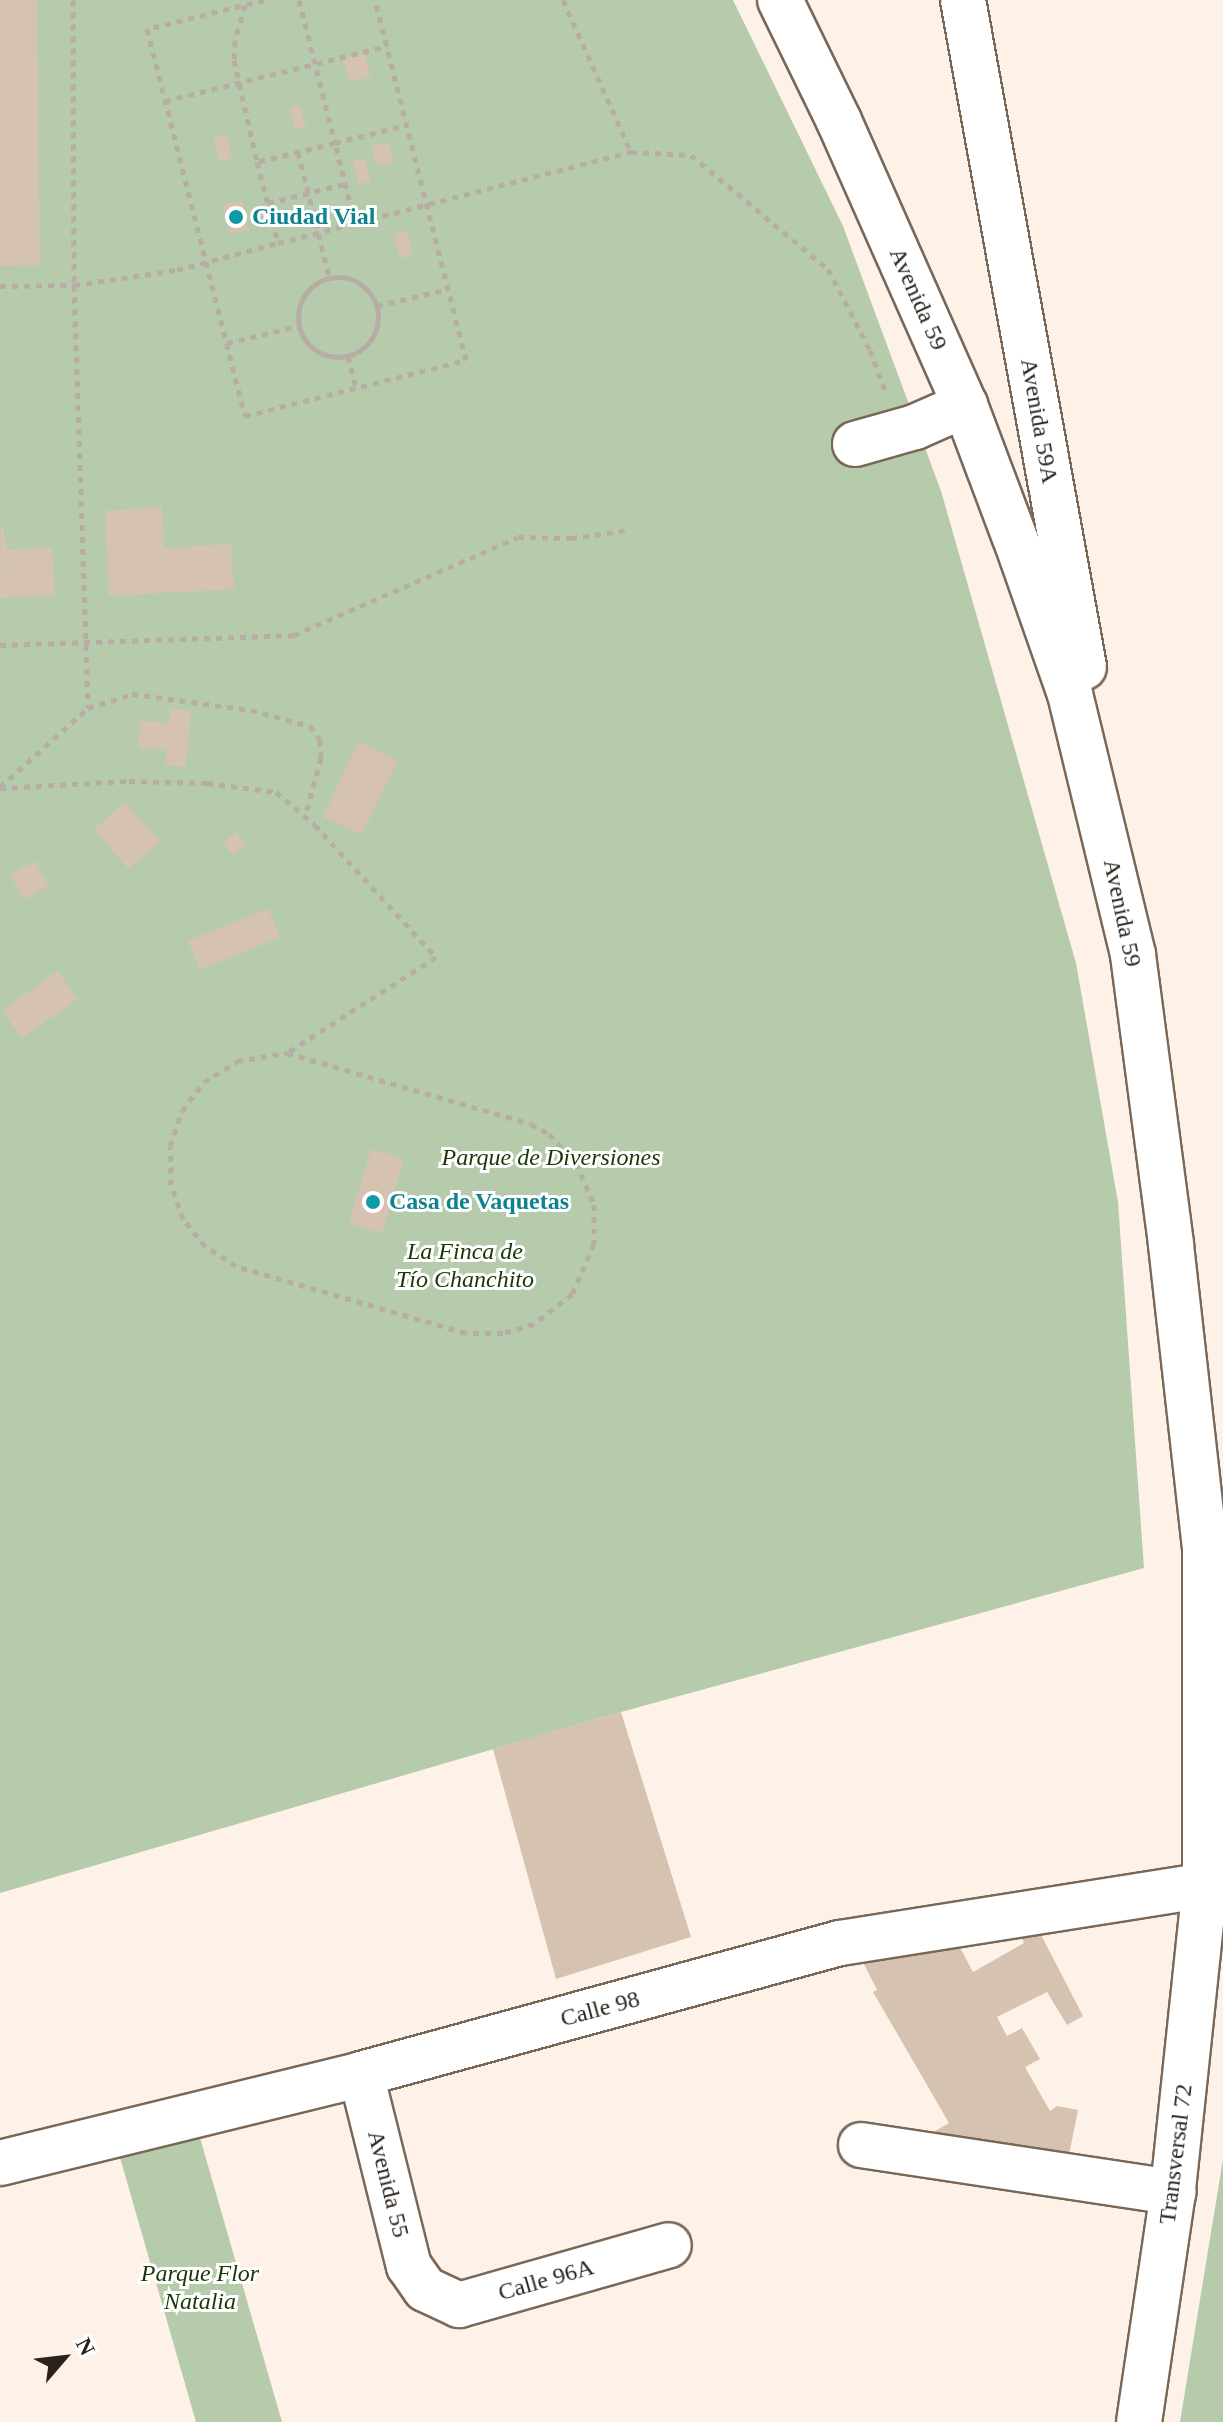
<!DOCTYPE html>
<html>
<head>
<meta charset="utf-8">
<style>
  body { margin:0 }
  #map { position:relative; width:1223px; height:2422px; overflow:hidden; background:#fef2e8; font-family:Georgia,serif }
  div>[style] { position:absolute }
  .green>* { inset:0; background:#b6cbab }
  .building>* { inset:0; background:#d5c2b1 }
  .path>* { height:5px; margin-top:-2.5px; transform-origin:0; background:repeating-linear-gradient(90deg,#b7ada4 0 6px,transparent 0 12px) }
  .path>.ring { margin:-2.5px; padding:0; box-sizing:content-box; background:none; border:5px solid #b7ada4; border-radius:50% }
  .roads { filter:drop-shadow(2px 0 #796758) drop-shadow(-2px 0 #796758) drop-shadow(0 2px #796758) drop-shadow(0 -2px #796758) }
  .minor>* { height:44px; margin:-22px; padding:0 22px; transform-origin:22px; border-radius:22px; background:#fff }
  .dots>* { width:22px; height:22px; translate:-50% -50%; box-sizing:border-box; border:4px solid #fff; border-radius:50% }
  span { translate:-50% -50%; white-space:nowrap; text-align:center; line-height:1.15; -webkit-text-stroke:6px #fff; paint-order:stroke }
  .culture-label { font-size:24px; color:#0d838f; font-weight:700 }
  .left { translate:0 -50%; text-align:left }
  .street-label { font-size:24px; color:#2a231d }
  .park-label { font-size:24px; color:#1b3606; font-style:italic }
  .north { position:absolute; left:24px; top:2318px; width:80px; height:80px; -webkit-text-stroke:6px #fff; paint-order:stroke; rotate:62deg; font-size:22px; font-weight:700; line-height:32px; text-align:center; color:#2a231d }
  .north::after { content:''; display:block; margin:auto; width:28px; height:36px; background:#2a231d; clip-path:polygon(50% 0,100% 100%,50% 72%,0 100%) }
</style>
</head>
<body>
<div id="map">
  <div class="green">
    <div style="clip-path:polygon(0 0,733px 0,843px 226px,941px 491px,1076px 963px,1118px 1202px,1144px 1568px,621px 1712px,0 1893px)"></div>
    <div style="clip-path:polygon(198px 2131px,282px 2422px,196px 2422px,119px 2154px)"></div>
    <div style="clip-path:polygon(1223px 2159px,1223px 2422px,1180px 2422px)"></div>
  </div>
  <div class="building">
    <div style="clip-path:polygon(0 0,37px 0,40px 265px,0 266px)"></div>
    <div style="clip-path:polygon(365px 54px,371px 76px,349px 82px,343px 59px)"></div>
    <div style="clip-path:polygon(300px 105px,306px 127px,295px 130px,289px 108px)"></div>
    <div style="clip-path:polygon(226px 135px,232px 158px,219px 162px,213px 138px)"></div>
    <div style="clip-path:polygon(389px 142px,394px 162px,376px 166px,371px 146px)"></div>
    <div style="clip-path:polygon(365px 158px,371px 181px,358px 184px,353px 161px)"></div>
    <div style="clip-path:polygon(242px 200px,249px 230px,230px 234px,223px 205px)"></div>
    <div style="clip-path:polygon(407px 231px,413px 255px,400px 258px,394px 234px)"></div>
    <div style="clip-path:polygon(162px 507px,164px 548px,231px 544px,234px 589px,109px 596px,105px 511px)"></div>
    <div style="clip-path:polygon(1px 520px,8px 550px,52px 547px,55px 595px,0 598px)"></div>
    <div style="clip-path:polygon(170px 709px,191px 710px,186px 767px,166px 765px,167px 750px,138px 747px,140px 721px,169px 723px)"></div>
    <div style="clip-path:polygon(358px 742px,398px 760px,362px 835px,323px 817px)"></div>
    <div style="clip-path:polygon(125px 802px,160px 842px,128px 869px,94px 829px)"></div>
    <div style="clip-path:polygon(236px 832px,246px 845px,233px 855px,223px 843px)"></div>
    <div style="clip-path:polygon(35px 861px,49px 886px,23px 900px,10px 875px)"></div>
    <div style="clip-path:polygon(268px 908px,280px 937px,200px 970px,188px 941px)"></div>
    <div style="clip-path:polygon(58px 971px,78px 999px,21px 1038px,2px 1010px)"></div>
    <div style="clip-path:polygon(371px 1149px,404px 1159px,382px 1233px,349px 1223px)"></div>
    <div style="clip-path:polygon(621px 1712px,691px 1937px,556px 1979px,493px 1749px)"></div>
    <div style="clip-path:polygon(1037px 1927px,1083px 2016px,1067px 2025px,1047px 1992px,997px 2017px,1007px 2036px,1022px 2028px,1040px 2059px,1025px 2067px,1050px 2111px,1057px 2106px,1078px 2110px,1066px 2170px,913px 2144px,949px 2123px,873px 1992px,877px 1990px,860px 1956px,956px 1940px,973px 1972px,1024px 1943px,1021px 1935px)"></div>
  </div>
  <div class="path">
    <div style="left:73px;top:0;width:285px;rotate:89.8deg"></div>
    <div style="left:74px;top:285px;width:423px;rotate:88.1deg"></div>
    <div style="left:264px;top:0;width:121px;rotate:166.1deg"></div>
    <div style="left:147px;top:29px;width:399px;rotate:75.8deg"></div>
    <div style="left:245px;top:416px;width:228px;rotate:-14.2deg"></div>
    <div style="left:466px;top:360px;width:371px;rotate:-104.2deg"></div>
    <div style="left:299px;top:0;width:147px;rotate:75.9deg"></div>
    <div style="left:335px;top:143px;width:73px;rotate:-14.2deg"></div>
    <div style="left:563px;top:0;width:167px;rotate:65.9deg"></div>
    <div style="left:631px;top:152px;width:60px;rotate:2.9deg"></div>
    <div style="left:691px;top:155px;width:178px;rotate:39.8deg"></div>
    <div style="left:828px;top:269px;width:91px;rotate:62.6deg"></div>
    <div style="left:870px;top:350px;width:46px;rotate:69.6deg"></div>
    <div style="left:245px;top:5px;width:37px;rotate:106deg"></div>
    <div style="left:235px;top:41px;width:19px;rotate:93deg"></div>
    <div style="left:234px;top:60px;width:105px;rotate:77.3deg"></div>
    <div style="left:165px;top:101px;width:229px;rotate:-13.9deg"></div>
    <div style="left:298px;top:152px;width:128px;rotate:76deg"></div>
    <div style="left:268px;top:203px;width:79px;rotate:-13.9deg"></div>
    <div style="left:355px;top:223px;width:82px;rotate:-104deg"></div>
    <div style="left:335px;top:143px;width:80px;rotate:166.3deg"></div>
    <div style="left:257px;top:162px;width:84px;rotate:75.5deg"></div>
    <div style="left:278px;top:243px;width:365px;rotate:-14.5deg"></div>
    <div class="ring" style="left:298px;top:277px;width:75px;height:75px"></div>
    <div style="left:0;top:286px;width:74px;rotate:-0.8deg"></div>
    <div style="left:74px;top:285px;width:104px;rotate:-8.3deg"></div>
    <div style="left:177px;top:270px;width:105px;rotate:-15deg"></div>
    <div style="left:377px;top:306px;width:73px;rotate:-13.5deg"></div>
    <div style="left:227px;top:343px;width:73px;rotate:-13.5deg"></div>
    <div style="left:348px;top:356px;width:32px;rotate:76deg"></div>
    <div style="left:0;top:645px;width:294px;rotate:-1.9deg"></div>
    <div style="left:294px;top:635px;width:244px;rotate:-23.6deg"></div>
    <div style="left:518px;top:537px;width:53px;rotate:1.1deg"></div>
    <div style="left:571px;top:538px;width:59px;rotate:-7.9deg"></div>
    <div style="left:0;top:787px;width:118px;rotate:-41.9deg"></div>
    <div style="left:88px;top:708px;width:46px;rotate:-17.7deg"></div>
    <div style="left:132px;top:694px;width:120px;rotate:7.7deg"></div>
    <div style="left:251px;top:710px;width:61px;rotate:15.2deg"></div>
    <div style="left:310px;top:726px;width:17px;rotate:54deg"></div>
    <div style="left:320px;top:740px;width:18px;rotate:87deg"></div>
    <div style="left:321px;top:758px;width:61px;rotate:105.2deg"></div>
    <div style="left:0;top:788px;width:129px;rotate:-3.1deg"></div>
    <div style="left:129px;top:781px;width:78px;rotate:1.5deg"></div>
    <div style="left:207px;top:783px;width:70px;rotate:7.4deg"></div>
    <div style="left:276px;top:792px;width:51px;rotate:40.2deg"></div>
    <div style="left:315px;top:825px;width:179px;rotate:47.5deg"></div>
    <div style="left:436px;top:957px;width:177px;rotate:147.2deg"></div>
    <div style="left:287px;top:1053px;width:254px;rotate:16.2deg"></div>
    <div style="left:531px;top:1124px;width:21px;rotate:29deg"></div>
    <div style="left:549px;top:1134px;width:40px;rotate:47deg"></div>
    <div style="left:576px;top:1163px;width:45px;rotate:66.3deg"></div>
    <div style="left:594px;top:1204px;width:40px;rotate:90deg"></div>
    <div style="left:594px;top:1244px;width:55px;rotate:113.7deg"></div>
    <div style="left:572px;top:1294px;width:48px;rotate:141.7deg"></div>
    <div style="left:534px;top:1324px;width:32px;rotate:164deg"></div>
    <div style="left:503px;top:1333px;width:37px;rotate:180deg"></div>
    <div style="left:466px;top:1333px;width:240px;rotate:-163.8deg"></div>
    <div style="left:236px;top:1266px;width:37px;rotate:-147deg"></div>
    <div style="left:205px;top:1246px;width:35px;rotate:-129deg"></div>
    <div style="left:183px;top:1219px;width:36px;rotate:-109deg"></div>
    <div style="left:171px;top:1185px;width:39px;rotate:-91deg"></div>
    <div style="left:170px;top:1146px;width:37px;rotate:-71deg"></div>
    <div style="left:182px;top:1111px;width:36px;rotate:-53deg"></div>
    <div style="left:204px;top:1082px;width:39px;rotate:-32deg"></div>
    <div style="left:237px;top:1061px;width:51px;rotate:-9.1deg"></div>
  </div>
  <div class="roads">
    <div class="minor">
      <div style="left:780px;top:0;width:135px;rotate:64deg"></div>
      <div style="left:839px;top:121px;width:311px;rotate:66.1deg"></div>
      <div style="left:965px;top:405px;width:162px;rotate:69.4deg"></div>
      <div style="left:1022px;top:557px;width:145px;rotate:70.7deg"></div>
      <div style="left:1070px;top:694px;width:268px;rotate:76.4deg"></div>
      <div style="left:1133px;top:955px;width:292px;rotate:82.5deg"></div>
      <div style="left:1171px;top:1245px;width:306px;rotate:83.6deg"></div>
      <div style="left:1205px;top:1549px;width:336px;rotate:90deg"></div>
      <div style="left:1205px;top:1885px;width:309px;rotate:96deg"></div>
      <div style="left:1173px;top:2192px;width:232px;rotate:98.4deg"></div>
      <div style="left:963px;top:0;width:678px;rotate:79.72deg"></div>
      <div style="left:855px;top:444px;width:62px;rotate:-15.8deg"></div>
      <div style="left:915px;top:427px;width:55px;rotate:-23.7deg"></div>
      <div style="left:361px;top:2074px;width:198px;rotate:76deg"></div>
      <div style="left:409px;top:2266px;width:28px;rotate:55deg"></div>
      <div style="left:425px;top:2289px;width:38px;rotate:25deg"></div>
      <div style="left:459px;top:2305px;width:218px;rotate:-15.9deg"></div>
      <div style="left:861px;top:2145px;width:316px;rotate:8.6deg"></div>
      <div style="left:0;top:2163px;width:372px;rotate:-13.8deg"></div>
      <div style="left:361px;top:2074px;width:497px;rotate:-15.3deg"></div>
      <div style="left:840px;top:1943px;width:370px;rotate:-9deg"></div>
    </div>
  </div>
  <div class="dots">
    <div style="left:236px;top:217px;background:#0f9aa8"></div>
    <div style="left:373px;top:1202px;background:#0f9aa8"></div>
  </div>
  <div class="culture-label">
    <span class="left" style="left:252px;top:217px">Ciudad Vial</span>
    <span class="left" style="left:389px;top:1202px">Casa de Vaquetas</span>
  </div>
  <div class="street-label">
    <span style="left:918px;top:299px;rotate:66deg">Avenida 59</span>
    <span style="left:1039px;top:421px;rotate:80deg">Avenida 59A</span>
    <span style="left:1122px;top:913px;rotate:78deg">Avenida 59</span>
    <span style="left:600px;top:2009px;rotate:-15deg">Calle 98</span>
    <span style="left:1176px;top:2154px;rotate:-83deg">Transversal 72</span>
    <span style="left:388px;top:2184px;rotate:76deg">Avenida 55</span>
    <span style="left:546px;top:2280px;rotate:-16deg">Calle 96A</span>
  </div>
  <div class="park-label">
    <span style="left:551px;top:1158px">Parque de Diversiones</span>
    <span style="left:465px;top:1266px">La Finca de<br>Tío Chanchito</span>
    <span style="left:200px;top:2288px">Parque Flor<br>Natalia</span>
  </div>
  <div class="north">N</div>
</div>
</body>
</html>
